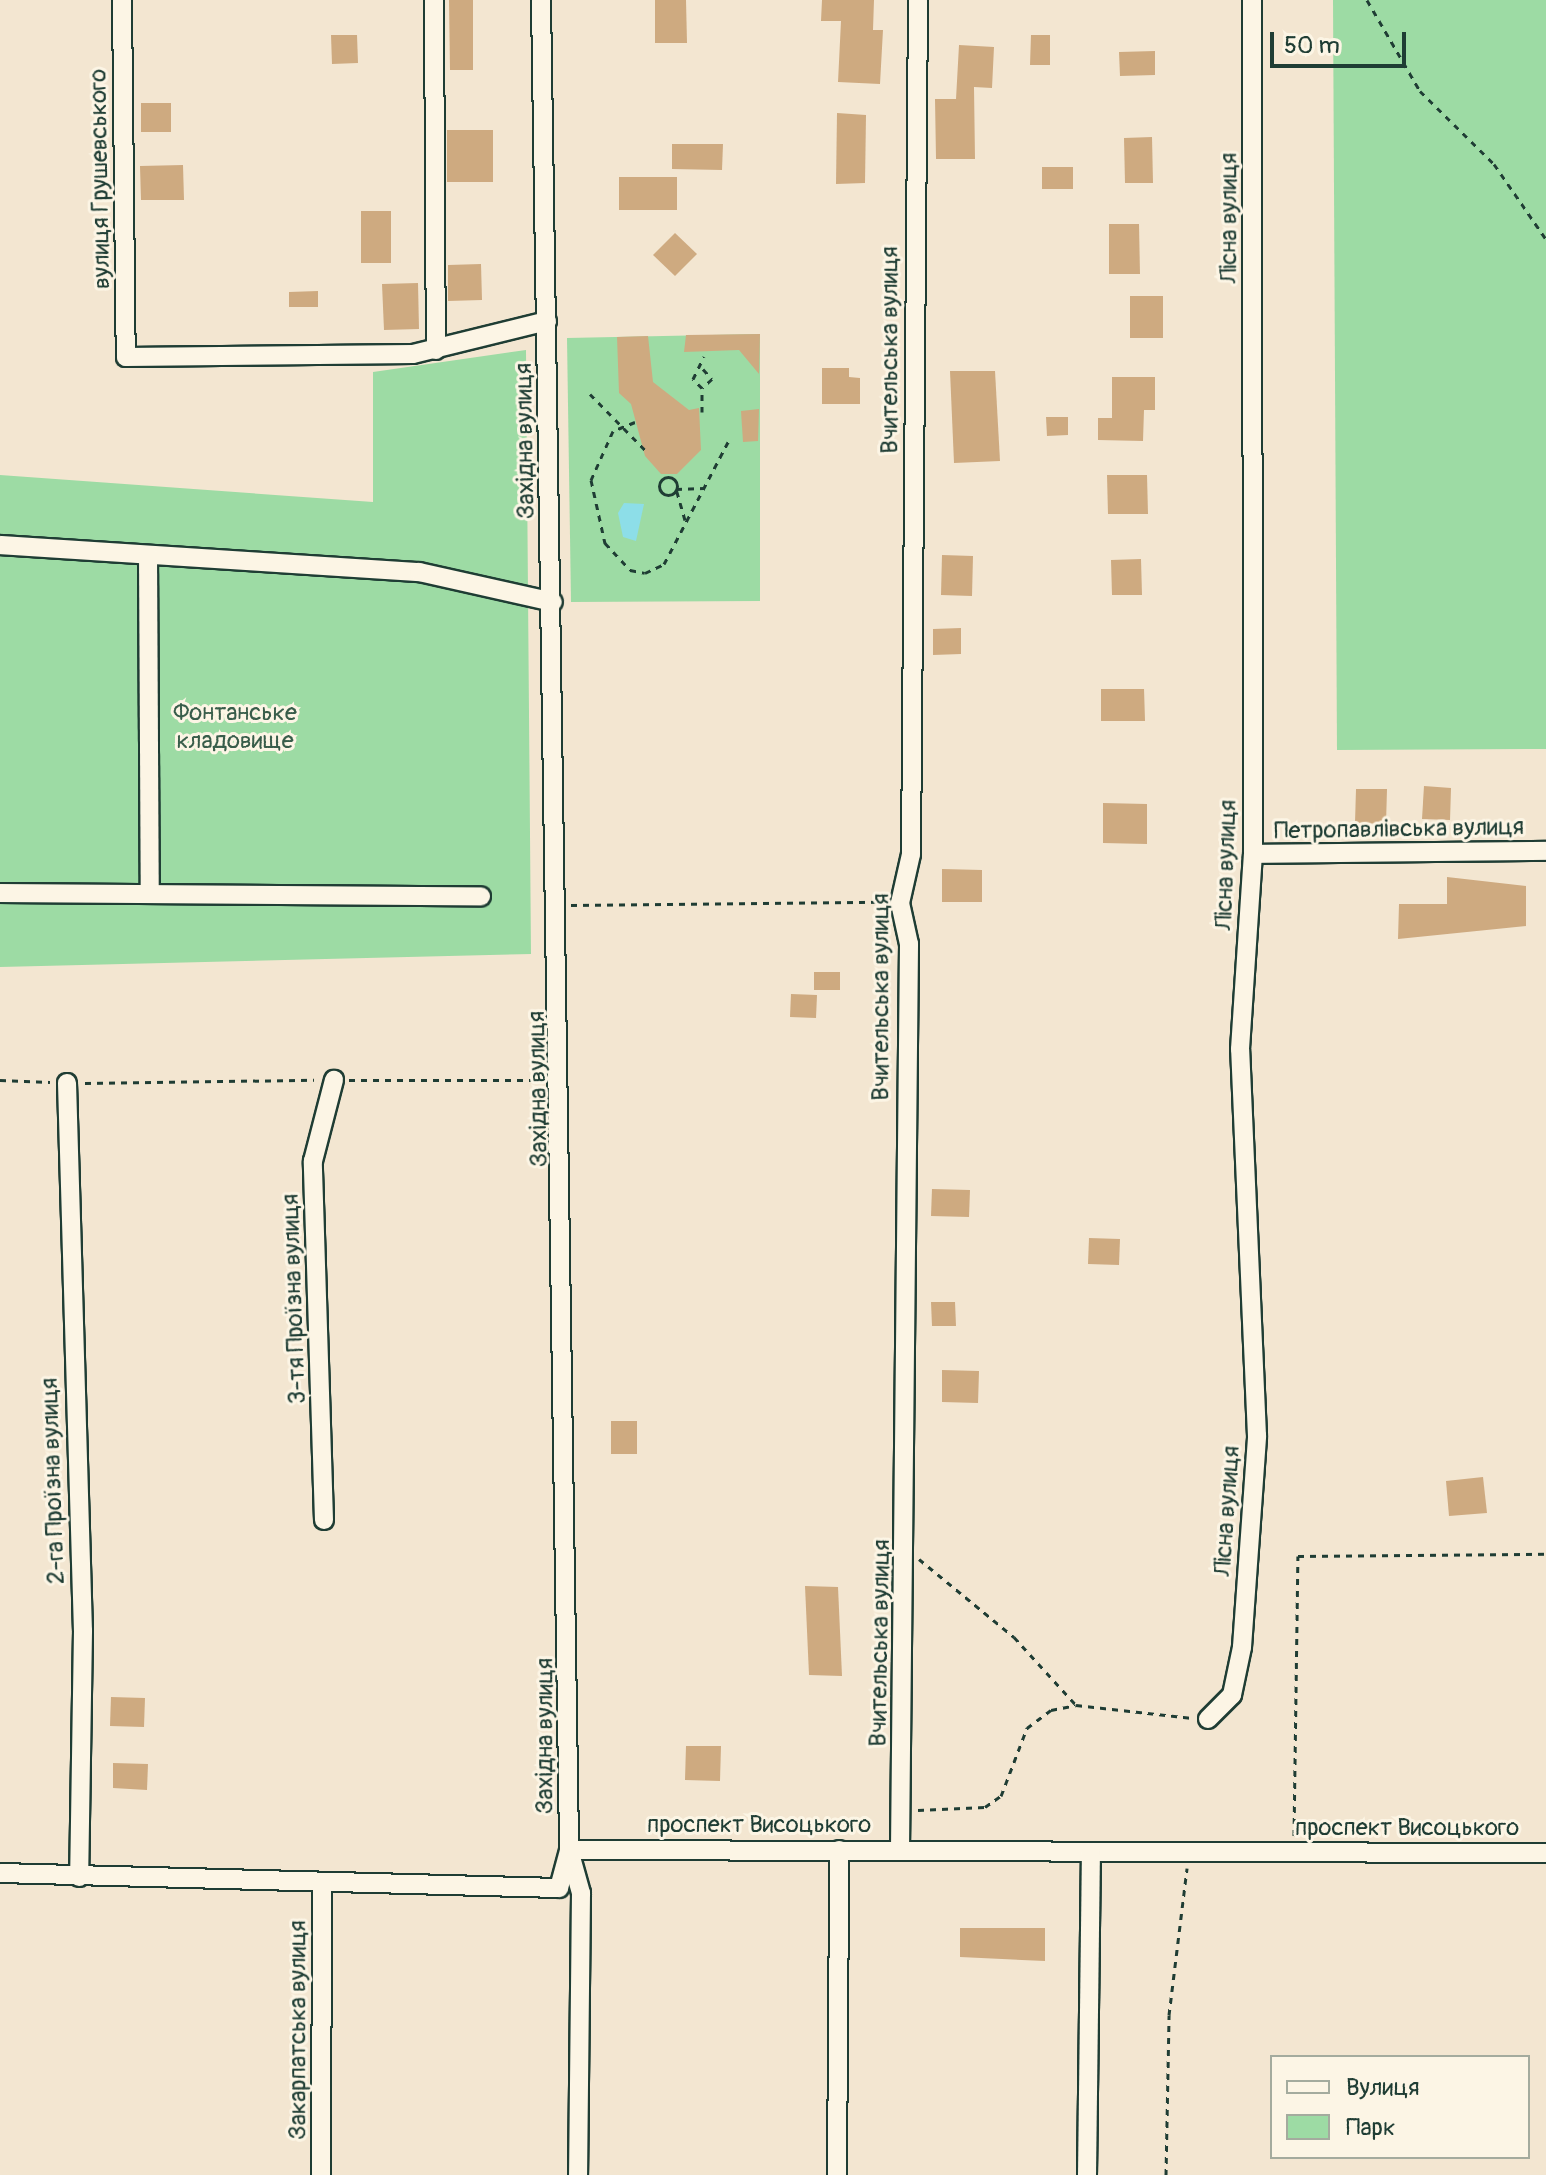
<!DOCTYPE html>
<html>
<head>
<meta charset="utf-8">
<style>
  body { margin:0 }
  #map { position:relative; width:1546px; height:2175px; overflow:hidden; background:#f3e6d1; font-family:Pangolin,sans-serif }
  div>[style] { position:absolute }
  .green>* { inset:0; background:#9ddba4 }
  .water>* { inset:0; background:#8ddee8 }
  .building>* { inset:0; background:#ceaa80 }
  .path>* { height:3px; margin-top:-1.5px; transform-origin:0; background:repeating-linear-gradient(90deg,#1f3d34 0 6px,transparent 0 12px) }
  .path>.ring { margin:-1.5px; padding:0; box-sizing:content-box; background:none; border:3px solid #1f3d34; border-radius:50% }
  .roads { filter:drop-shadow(2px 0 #1f3d34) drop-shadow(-2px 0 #1f3d34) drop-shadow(0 2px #1f3d34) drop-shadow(0 -2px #1f3d34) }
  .minor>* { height:18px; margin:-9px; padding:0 9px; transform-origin:9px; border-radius:9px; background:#fcf5e5 }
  span { translate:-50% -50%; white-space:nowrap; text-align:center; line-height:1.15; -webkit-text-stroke:6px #fcf5e5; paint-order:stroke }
  .street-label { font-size:24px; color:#1f3d34 }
  .park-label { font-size:24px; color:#385d4a }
  .legend { position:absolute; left:1270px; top:2055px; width:260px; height:104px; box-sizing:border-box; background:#fcf5e5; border:2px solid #a4ab9e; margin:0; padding:10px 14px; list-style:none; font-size:24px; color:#1f3d34 }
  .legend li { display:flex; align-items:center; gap:16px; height:40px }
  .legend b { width:40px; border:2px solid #a4ab9e }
  .scale { position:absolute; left:1270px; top:32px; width:136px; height:36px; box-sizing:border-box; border:4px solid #1f3d34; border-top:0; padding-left:10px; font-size:24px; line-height:28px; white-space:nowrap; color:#1f3d34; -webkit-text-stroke:6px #fcf5e5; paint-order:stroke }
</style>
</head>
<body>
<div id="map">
  <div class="green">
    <div style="clip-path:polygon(1333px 0,1546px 0,1546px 749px,1337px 750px)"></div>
    <div style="clip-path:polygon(760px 334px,760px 601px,571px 602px,567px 338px)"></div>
    <div style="clip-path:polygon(526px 350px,531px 954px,0 967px,0 475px,373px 502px,373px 372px)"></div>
  </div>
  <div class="water">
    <div style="clip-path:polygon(624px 503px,644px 504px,636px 541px,623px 537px,618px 513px)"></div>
  </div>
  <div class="building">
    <div style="clip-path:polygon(449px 0,473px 0,473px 70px,450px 70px)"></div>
    <div style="clip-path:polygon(655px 0,686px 0,687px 43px,655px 43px)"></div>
    <div style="clip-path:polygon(822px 0,874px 0,873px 30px,883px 30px,880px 84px,838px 82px,841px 21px,821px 21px)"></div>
    <div style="clip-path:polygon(331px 35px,357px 35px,358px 63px,332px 64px)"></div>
    <div style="clip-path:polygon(1031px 35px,1050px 35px,1050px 65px,1030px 65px)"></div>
    <div style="clip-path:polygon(959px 45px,994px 47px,992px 88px,974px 87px,975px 159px,936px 159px,935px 99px,956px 99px)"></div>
    <div style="clip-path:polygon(1155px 51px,1155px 75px,1120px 76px,1119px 52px)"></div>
    <div style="clip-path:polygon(141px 103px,171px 103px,171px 132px,141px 132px)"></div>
    <div style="clip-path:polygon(837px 113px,866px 115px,865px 183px,836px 184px)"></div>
    <div style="clip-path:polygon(447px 130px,493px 130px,493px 182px,447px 182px)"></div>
    <div style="clip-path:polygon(1152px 137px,1153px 183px,1125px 183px,1124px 138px)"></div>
    <div style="clip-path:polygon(672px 144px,723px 144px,722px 170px,672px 169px)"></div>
    <div style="clip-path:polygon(183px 165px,184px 200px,141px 200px,140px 166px)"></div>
    <div style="clip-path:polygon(1042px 167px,1073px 167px,1073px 189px,1042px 189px)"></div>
    <div style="clip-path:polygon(619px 177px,677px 177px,677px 210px,619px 210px)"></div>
    <div style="clip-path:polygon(361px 211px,391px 211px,391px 263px,361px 263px)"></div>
    <div style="clip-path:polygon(1109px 224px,1139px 224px,1140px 274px,1109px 274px)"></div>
    <div style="clip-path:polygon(675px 233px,697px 254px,675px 276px,653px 255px)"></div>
    <div style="clip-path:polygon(481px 264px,482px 300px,448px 301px,448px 265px)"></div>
    <div style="clip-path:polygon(418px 283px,419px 329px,384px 330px,382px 284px)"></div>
    <div style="clip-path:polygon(318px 291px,318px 307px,289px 307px,289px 292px)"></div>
    <div style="clip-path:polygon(1130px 296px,1163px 296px,1163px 338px,1130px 338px)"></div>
    <div style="clip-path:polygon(760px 334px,759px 374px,739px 350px,684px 352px,686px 335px)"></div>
    <div style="clip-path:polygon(648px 336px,653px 382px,689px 410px,699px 408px,701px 450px,677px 474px,661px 474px,645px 456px,631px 404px,619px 393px,617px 337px)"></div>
    <div style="clip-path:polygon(822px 368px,849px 368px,849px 377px,860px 378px,860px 404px,822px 404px)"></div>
    <div style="clip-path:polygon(950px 371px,995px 371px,1000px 461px,954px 463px)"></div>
    <div style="clip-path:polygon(1112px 377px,1155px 377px,1155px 410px,1144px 410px,1143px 441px,1098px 440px,1098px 418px,1112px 418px)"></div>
    <div style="clip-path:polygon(759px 409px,758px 441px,743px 442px,741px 411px)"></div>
    <div style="clip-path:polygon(1046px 417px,1068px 417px,1068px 435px,1047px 436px)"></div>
    <div style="clip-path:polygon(1107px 475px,1147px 475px,1148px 514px,1108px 514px)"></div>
    <div style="clip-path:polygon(942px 555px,973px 556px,972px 596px,941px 595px)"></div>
    <div style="clip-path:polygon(1141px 559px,1142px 595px,1112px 595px,1111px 560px)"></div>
    <div style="clip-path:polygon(961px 628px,961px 654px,933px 655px,933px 629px)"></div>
    <div style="clip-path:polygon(1101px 689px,1144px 689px,1145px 721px,1101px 721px)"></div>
    <div style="clip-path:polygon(1424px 786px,1451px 788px,1450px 820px,1422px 819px)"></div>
    <div style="clip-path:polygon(1356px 789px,1387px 789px,1386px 824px,1355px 823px)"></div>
    <div style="clip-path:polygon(1103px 803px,1147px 804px,1147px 844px,1103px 843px)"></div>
    <div style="clip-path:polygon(942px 869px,982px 870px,982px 902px,942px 902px)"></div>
    <div style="clip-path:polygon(1447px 877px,1526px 886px,1526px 926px,1398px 939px,1399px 904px,1447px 904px)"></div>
    <div style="clip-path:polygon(814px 972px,840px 972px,840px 990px,814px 990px)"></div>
    <div style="clip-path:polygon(791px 994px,817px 995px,816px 1018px,790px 1017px)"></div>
    <div style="clip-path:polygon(932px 1189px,970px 1190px,969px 1217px,931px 1216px)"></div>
    <div style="clip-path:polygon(1089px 1238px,1120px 1239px,1119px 1265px,1088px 1264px)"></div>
    <div style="clip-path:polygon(931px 1302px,955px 1302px,956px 1326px,932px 1326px)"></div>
    <div style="clip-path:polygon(942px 1370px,979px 1371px,978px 1403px,942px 1402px)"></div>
    <div style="clip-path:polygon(611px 1421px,637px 1421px,637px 1454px,611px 1454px)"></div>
    <div style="clip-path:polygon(1483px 1477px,1487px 1513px,1449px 1516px,1446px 1481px)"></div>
    <div style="clip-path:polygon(805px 1586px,838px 1587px,842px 1676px,809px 1675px)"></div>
    <div style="clip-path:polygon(111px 1697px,145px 1698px,144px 1727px,110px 1726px)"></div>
    <div style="clip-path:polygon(686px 1746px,721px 1746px,720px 1781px,685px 1780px)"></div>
    <div style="clip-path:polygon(113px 1763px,148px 1764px,147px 1790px,113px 1788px)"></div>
    <div style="clip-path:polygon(960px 1928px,1045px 1928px,1045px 1961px,960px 1957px)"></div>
  </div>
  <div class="path">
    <div style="left:1367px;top:0;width:105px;rotate:59.8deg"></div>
    <div style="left:1420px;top:91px;width:104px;rotate:44.6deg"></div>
    <div style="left:1494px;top:164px;width:91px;rotate:55.3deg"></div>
    <div style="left:703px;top:369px;width:13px;rotate:48deg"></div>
    <div style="left:712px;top:379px;width:13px;rotate:138deg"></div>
    <div style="left:702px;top:388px;width:13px;rotate:-135deg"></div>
    <div style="left:693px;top:379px;width:25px;rotate:-64deg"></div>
    <div style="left:590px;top:394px;width:80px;rotate:45.5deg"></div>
    <div style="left:702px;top:412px;width:24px;rotate:-90deg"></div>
    <div style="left:635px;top:422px;width:24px;rotate:158deg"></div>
    <div style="left:613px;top:431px;width:54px;rotate:114.2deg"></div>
    <div style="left:591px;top:480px;width:65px;rotate:77.5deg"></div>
    <div style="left:605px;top:543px;width:37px;rotate:47deg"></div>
    <div style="left:630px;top:570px;width:15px;rotate:11deg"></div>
    <div style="left:645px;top:573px;width:21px;rotate:-25deg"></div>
    <div style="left:664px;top:564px;width:138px;rotate:-62.3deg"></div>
    <div class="ring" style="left:659px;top:477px;width:15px;height:15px"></div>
    <div style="left:685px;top:520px;width:32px;rotate:-106deg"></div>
    <div style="left:676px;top:489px;width:28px;rotate:-2deg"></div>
    <div style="left:571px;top:905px;width:312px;rotate:-0.6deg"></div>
    <div style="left:0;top:1080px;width:50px;rotate:2.3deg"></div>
    <div style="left:349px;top:1080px;width:189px"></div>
    <div style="left:85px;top:1083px;width:229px;rotate:-0.8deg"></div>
    <div style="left:919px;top:1559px;width:123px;rotate:39.4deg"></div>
    <div style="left:1014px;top:1637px;width:92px;rotate:47.6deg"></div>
    <div style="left:1076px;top:1705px;width:117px;rotate:6.4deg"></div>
    <div style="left:918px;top:1810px;width:67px;rotate:-2.6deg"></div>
    <div style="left:985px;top:1807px;width:19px;rotate:-35deg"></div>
    <div style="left:1001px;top:1796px;width:73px;rotate:-69.1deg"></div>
    <div style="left:1027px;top:1728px;width:30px;rotate:-37deg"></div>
    <div style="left:1051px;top:1710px;width:25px;rotate:-11deg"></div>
    <div style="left:1294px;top:1836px;width:280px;rotate:-89.2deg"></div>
    <div style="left:1298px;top:1556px;width:248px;rotate:-0.5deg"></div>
    <div style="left:1166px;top:2175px;width:160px;rotate:-88.9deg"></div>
    <div style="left:1169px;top:2015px;width:148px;rotate:-83deg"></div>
  </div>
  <div class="roads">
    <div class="minor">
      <div style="left:122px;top:0;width:357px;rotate:89.4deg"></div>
      <div style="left:126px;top:357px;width:287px;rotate:-0.6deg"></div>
      <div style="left:413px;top:354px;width:138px;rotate:-13.8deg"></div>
      <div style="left:434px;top:0;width:350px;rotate:89.7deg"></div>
      <div style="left:541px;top:0;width:1850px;rotate:89.13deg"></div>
      <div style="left:569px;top:1850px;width:45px;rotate:74.4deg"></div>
      <div style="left:581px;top:1893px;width:282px;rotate:90.6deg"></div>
      <div style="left:0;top:545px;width:420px;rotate:3.7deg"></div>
      <div style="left:419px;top:572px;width:137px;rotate:12.6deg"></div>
      <div style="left:148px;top:555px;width:339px;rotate:89.7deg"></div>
      <div style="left:1253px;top:854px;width:293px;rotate:-0.6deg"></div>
      <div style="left:0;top:893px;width:481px;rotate:0.4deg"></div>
      <div style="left:67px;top:1083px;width:548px;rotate:88.33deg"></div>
      <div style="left:83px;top:1631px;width:246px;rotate:90.9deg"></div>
      <div style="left:324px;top:1520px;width:359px;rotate:-91.8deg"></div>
      <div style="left:313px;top:1161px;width:84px;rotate:-75.5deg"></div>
      <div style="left:1208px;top:1719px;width:34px;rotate:-45deg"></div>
      <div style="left:1232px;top:1695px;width:49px;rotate:-78.2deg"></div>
      <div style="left:1242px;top:1647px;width:212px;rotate:-85.9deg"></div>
      <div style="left:1257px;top:1436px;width:387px;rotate:-92.5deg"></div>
      <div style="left:1240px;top:1049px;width:195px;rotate:-86.2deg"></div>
      <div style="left:1253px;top:854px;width:854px;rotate:-90.07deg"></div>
      <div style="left:900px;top:1850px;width:906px;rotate:-89.43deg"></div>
      <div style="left:909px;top:944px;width:42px;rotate:-102.4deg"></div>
      <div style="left:900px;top:903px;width:50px;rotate:-77.3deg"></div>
      <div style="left:911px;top:854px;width:854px;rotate:-89.53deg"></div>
      <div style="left:0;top:1873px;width:559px;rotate:1.54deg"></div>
      <div style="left:559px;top:1888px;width:39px;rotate:-75deg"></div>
      <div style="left:569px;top:1850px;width:977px;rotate:0.18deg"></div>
      <div style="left:321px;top:2175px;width:289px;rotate:-89.8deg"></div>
      <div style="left:837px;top:2175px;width:325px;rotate:-89.6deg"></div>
      <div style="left:1087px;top:2175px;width:323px;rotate:-89.3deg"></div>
    </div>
  </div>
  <div class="street-label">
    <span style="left:100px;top:179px;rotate:-91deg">вулиця Грушевського</span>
    <span style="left:1229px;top:218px;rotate:-90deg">Лісна вулиця</span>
    <span style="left:890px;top:350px;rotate:-90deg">Вчительська вулиця</span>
    <span style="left:525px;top:441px;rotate:-91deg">Західна вулиця</span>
    <span style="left:1399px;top:829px;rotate:-1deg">Петропавлівська вулиця</span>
    <span style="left:1226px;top:865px;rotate:-88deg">Лісна вулиця</span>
    <span style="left:881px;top:997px;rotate:-90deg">Вчительська вулиця</span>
    <span style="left:538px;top:1089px;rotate:-91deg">Західна вулиця</span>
    <span style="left:294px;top:1299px;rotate:-92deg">3-тя Проїзна вулиця</span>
    <span style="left:53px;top:1481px;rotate:-92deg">2-га Проїзна вулиця</span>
    <span style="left:1227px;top:1511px;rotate:-86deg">Лісна вулиця</span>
    <span style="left:880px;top:1643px;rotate:-89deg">Вчительська вулиця</span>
    <span style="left:545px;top:1736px;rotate:-90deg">Західна вулиця</span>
    <span style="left:759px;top:1825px">проспект Висоцького</span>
    <span style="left:1407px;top:1828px">проспект Висоцького</span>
    <span style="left:298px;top:2030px;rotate:-90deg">Закарпатська вулиця</span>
  </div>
  <div class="park-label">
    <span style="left:235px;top:727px">Фонтанське<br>кладовище</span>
  </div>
  <ul class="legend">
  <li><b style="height:10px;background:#fcf5e5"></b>Вулиця</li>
  <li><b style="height:22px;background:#9ddba4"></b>Парк</li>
  </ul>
  <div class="scale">50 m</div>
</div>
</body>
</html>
